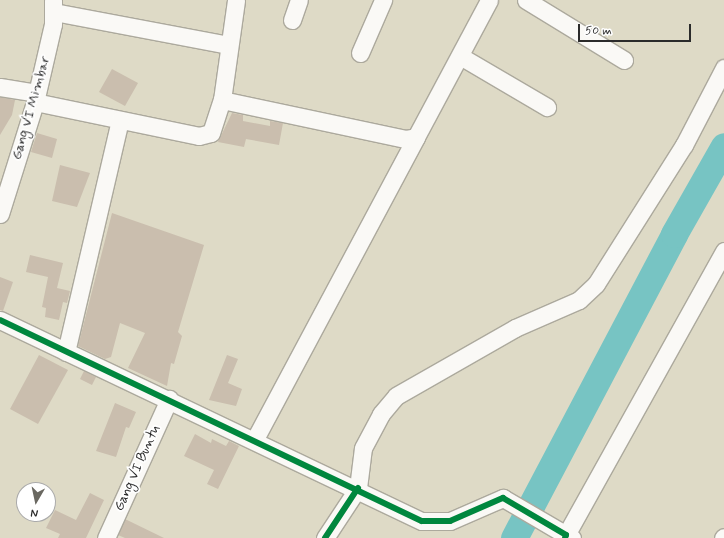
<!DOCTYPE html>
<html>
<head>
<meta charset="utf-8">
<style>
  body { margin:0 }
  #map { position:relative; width:724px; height:538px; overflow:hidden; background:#dedac6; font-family:Mynerve,sans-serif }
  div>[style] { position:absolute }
  .river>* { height:27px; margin:-13.5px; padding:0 13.5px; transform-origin:13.5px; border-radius:13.5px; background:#77c4c3 }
  .building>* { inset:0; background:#cabeae }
  .roads { filter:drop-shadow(1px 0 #aca99d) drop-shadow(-1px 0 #aca99d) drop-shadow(0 1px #aca99d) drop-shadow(0 -1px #aca99d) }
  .minor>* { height:17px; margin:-8.5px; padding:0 8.5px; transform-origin:8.5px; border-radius:8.5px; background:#faf9f6 }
  .cycleway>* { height:6px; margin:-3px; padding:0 3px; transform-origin:3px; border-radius:3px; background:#00873e }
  span { translate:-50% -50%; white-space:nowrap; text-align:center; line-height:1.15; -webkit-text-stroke:3.5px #fff; paint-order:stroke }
  .street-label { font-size:14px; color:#2b2b2b }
  .north { position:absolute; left:16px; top:482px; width:40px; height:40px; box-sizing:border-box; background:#fff; border:1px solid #aaa; border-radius:50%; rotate:189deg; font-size:11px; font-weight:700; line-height:16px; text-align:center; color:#2b2b2b }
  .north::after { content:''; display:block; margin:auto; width:14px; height:18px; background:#6a6861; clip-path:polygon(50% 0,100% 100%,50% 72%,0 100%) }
  .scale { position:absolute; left:578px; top:24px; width:113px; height:18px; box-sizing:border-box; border:2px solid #2b2b2b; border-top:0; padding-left:5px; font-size:12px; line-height:14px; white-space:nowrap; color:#2b2b2b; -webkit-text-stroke:3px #fff; paint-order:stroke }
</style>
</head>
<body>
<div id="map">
  <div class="river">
    <div style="left:514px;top:538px;width:344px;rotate:-62.2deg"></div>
    <div style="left:674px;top:234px;width:101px;rotate:-60.4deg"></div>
  </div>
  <div class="building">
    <div style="clip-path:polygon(112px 69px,138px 83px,125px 106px,99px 92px)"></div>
    <div style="clip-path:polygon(0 97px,15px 100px,12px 115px,0 135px)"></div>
    <div style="clip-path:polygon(232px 113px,243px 115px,243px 121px,270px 126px,270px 121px,283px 123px,279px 145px,246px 139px,244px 147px,218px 142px)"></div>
    <div style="clip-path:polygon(37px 133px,57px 139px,52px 158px,31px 152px)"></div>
    <div style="clip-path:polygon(60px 165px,90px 173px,77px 207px,52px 201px)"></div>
    <div style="clip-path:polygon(112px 213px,204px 245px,178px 332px,182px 336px,174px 364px,171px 363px,167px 386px,128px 368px,145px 333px,120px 323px,111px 357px,105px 359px,78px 346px)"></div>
    <div style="clip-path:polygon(30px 255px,63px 263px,57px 288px,70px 291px,67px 303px,63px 302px,59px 320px,45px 317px,46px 308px,42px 307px,48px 277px,26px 272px)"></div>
    <div style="clip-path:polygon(0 277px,13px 282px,3px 311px,0 310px)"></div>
    <div style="clip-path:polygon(39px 355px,68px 370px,38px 424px,10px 409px)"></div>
    <div style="clip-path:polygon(227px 355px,238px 359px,228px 383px,242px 389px,236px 406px,209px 400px)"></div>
    <div style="clip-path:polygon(84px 371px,96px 377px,92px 385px,80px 379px)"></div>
    <div style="clip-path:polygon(115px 403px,136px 412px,129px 428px,126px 427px,116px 457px,96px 451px)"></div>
    <div style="clip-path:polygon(195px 434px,211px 443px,212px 439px,226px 446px,229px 441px,239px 446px,218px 489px,207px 484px,214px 470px,184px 456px)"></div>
    <div style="clip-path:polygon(90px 493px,104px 500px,86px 538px,58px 538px,60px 534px,46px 528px,55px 510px,76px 520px)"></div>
    <div style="clip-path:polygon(125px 519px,164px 538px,125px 538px,118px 535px)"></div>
  </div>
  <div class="roads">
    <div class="minor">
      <div style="left:526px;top:0;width:115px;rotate:31.5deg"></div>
      <div style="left:54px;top:12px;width:177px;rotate:10.7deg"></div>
      <div style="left:292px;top:20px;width:21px;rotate:-71deg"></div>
      <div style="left:360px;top:53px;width:58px;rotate:-66.5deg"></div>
      <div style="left:460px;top:56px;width:101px;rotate:30.4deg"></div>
      <div style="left:0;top:87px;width:37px;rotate:9deg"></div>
      <div style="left:222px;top:100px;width:101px;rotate:-82deg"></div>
      <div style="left:35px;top:102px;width:167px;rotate:11.7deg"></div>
      <div style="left:199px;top:136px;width:12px;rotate:-14deg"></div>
      <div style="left:211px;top:133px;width:35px;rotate:-72deg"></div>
      <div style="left:222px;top:100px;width:187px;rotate:12deg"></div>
      <div style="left:405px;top:139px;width:11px;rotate:-10deg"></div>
      <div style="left:416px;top:137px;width:155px;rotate:-61.9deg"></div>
      <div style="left:0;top:214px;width:117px;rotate:-72.6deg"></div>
      <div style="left:35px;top:102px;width:80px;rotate:-77deg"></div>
      <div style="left:53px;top:24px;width:24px;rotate:-90deg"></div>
      <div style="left:0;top:320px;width:467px;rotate:25.5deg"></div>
      <div style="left:422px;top:521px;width:28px"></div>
      <div style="left:450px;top:521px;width:58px;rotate:-23.5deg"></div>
      <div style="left:503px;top:498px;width:73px;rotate:30.4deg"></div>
      <div style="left:566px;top:535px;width:3px;rotate:108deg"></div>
      <div style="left:66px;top:352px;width:238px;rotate:-76.9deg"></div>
      <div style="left:255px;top:439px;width:342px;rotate:-61.9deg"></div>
      <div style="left:106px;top:538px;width:153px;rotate:-65.6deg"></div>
      <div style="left:325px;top:538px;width:60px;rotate:-56.6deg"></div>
      <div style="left:358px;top:488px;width:40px;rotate:-82.9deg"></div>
      <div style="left:363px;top:448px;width:38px;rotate:-62deg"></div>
      <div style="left:381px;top:414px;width:23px;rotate:-50deg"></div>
      <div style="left:396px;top:396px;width:137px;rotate:-29.7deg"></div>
      <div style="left:515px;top:328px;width:70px;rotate:-23.6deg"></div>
      <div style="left:579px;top:300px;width:23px;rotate:-43deg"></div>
      <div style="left:596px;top:284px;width:165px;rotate:-57.7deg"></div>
      <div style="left:684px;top:145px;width:87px;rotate:-62.5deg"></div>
      <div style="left:572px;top:538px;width:7px;rotate:-153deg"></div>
      <div style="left:566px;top:535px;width:325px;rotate:-60.9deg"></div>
      <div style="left:723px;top:538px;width:1px;rotate:-45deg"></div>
    </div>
  </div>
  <div class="cycleway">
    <div style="left:0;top:320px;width:467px;rotate:25.5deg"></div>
    <div style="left:422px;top:521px;width:28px"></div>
    <div style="left:450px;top:521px;width:58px;rotate:-23.5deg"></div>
    <div style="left:503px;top:498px;width:73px;rotate:30.4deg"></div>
    <div style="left:566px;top:535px;width:3px;rotate:108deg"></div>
    <div style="left:325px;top:538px;width:60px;rotate:-56.6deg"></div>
  </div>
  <div class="street-label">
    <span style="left:31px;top:108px;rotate:-74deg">Gang VI Mimbar</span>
    <span style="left:137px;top:468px;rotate:-66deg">Gang VI Buntu</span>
  </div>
  <div class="north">N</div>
  <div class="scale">50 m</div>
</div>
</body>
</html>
